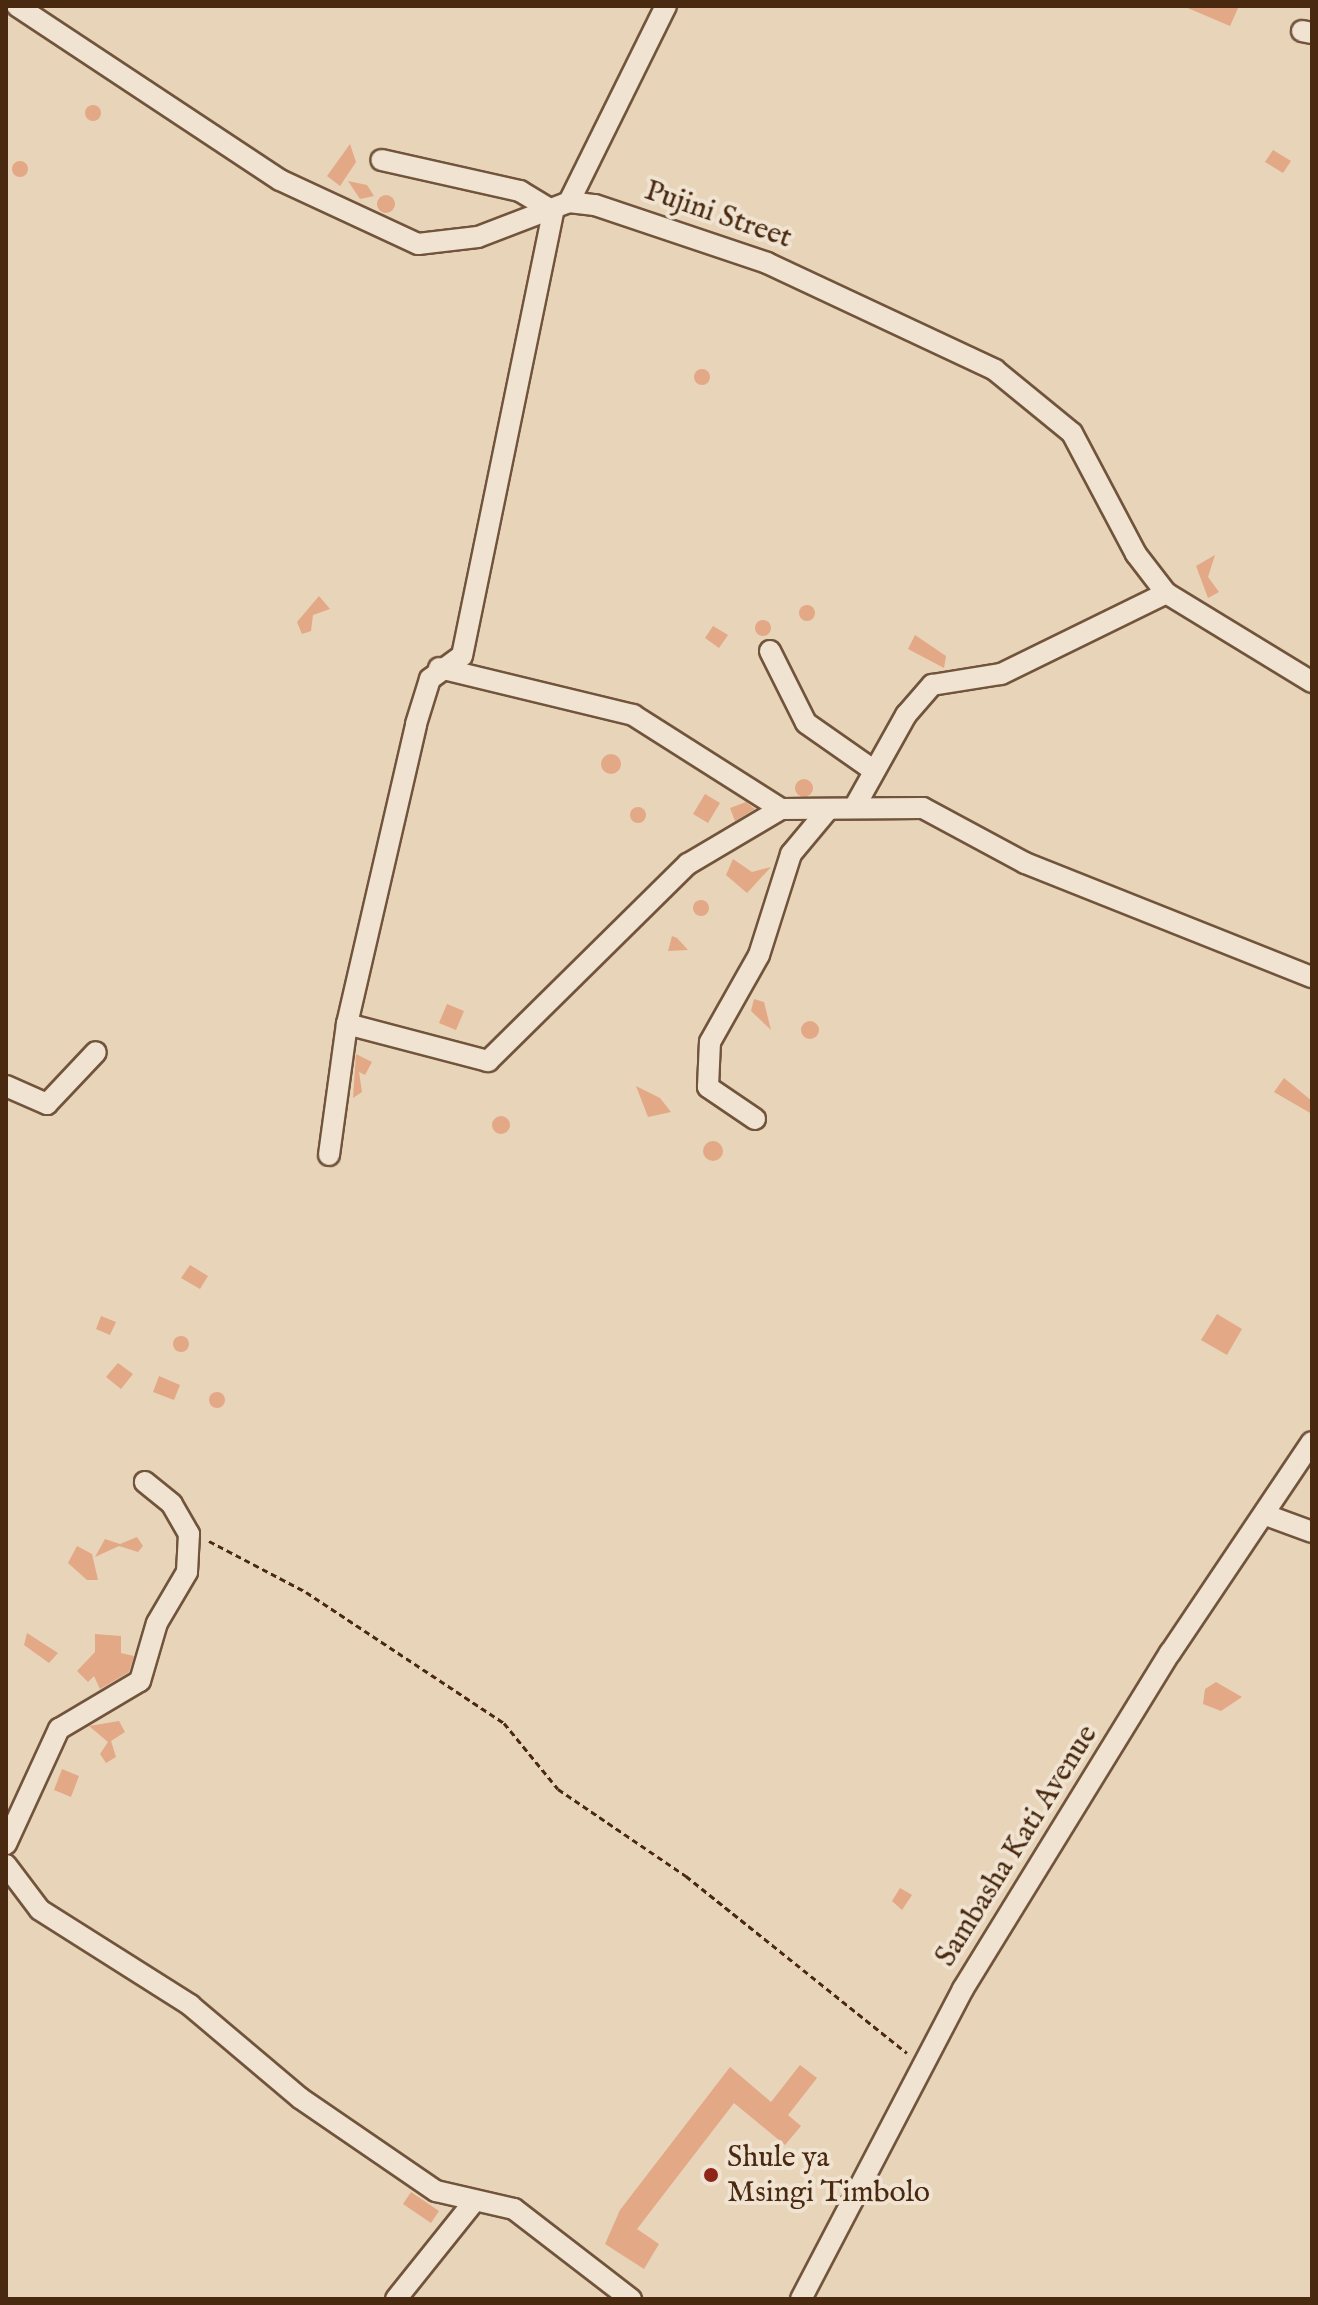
<!DOCTYPE html>
<html>
<head>
<meta charset="utf-8">
<style>
  body { margin:0 }
  #map { position:relative; width:1318px; height:2305px; overflow:hidden; background:#e8d4b9; font-family:"IM FELL English",serif }
  div>[style] { position:absolute }
  .building>* { inset:0; background:#e3a886 }
  .round { border-radius:50% }
  .path>* { height:3px; margin-top:-1.5px; transform-origin:0; background:repeating-linear-gradient(90deg,#492a11 0 6px,transparent 0 10px) }
  .roads { filter:drop-shadow(2px 0 #71543b) drop-shadow(-2px 0 #71543b) drop-shadow(0 2px #71543b) drop-shadow(0 -2px #71543b) }
  .street>* { height:20px; margin:-10px; padding:0 10px; transform-origin:10px; border-radius:10px; background:#f0e3d2 }
  .dots>* { width:22px; height:22px; translate:-50% -50%; box-sizing:border-box; border:4px solid #f0e3d2; border-radius:50% }
  span { translate:-50% -50%; white-space:nowrap; text-align:center; line-height:1.15; -webkit-text-stroke:8px #f0e3d2; paint-order:stroke }
  .street-label { font-size:30px; color:#492a11 }
  .poi-label { font-size:30px; color:#492a11 }
  .left { translate:0 -50%; text-align:left }
  .frame { position:absolute; inset:0; border:8px solid #492a11; pointer-events:none }
</style>
</head>
<body>
<div id="map">
  <div class="building">
    <div style="clip-path:polygon(1183px 6px,1239px 6px,1230px 26px)"></div>
    <div class="round" style="left:85px;top:105px;width:16px;height:16px"></div>
    <div style="clip-path:polygon(350px 144px,356px 162px,340px 186px,327px 176px)"></div>
    <div style="clip-path:polygon(1273px 150px,1291px 161px,1283px 173px,1265px 162px)"></div>
    <div class="round" style="left:12px;top:161px;width:16px;height:16px"></div>
    <div style="clip-path:polygon(348px 181px,367px 185px,374px 196px,360px 199px)"></div>
    <div class="round" style="left:377px;top:195px;width:18px;height:18px"></div>
    <div class="round" style="left:694px;top:369px;width:16px;height:16px"></div>
    <div style="clip-path:polygon(1215px 555px,1208px 577px,1219px 592px,1208px 598px,1196px 566px)"></div>
    <div style="clip-path:polygon(319px 596px,330px 609px,313px 615px,311px 631px,302px 634px,297px 622px)"></div>
    <div class="round" style="left:799px;top:605px;width:16px;height:16px"></div>
    <div class="round" style="left:755px;top:620px;width:16px;height:16px"></div>
    <div style="clip-path:polygon(713px 626px,728px 635px,719px 648px,705px 638px)"></div>
    <div style="clip-path:polygon(915px 635px,946px 656px,944px 668px,908px 649px)"></div>
    <div class="round" style="left:601px;top:754px;width:20px;height:20px"></div>
    <div class="round" style="left:795px;top:779px;width:18px;height:18px"></div>
    <div style="clip-path:polygon(705px 794px,720px 803px,708px 823px,693px 814px)"></div>
    <div style="clip-path:polygon(746px 802px,755px 809px,735px 821px,730px 808px)"></div>
    <div class="round" style="left:630px;top:807px;width:16px;height:16px"></div>
    <div style="clip-path:polygon(733px 859px,752px 872px,771px 867px,747px 893px,726px 875px)"></div>
    <div class="round" style="left:693px;top:900px;width:16px;height:16px"></div>
    <div style="clip-path:polygon(672px 936px,677px 938px,688px 950px,668px 951px)"></div>
    <div style="clip-path:polygon(754px 999px,764px 1002px,771px 1030px,751px 1011px)"></div>
    <div style="clip-path:polygon(447px 1004px,464px 1011px,456px 1030px,439px 1023px)"></div>
    <div class="round" style="left:801px;top:1021px;width:18px;height:18px"></div>
    <div style="clip-path:polygon(356px 1054px,372px 1062px,365px 1075px,359px 1072px,362px 1092px,353px 1098px)"></div>
    <div style="clip-path:polygon(1284px 1078px,1312px 1101px,1312px 1114px,1274px 1092px)"></div>
    <div style="clip-path:polygon(636px 1086px,660px 1098px,671px 1112px,648px 1117px)"></div>
    <div class="round" style="left:492px;top:1116px;width:18px;height:18px"></div>
    <div class="round" style="left:703px;top:1141px;width:20px;height:20px"></div>
    <div style="clip-path:polygon(190px 1265px,208px 1276px,200px 1289px,181px 1278px)"></div>
    <div style="clip-path:polygon(1217px 1314px,1242px 1329px,1227px 1355px,1201px 1340px)"></div>
    <div style="clip-path:polygon(101px 1316px,116px 1322px,110px 1335px,96px 1329px)"></div>
    <div class="round" style="left:173px;top:1336px;width:16px;height:16px"></div>
    <div style="clip-path:polygon(118px 1363px,133px 1374px,121px 1389px,106px 1377px)"></div>
    <div style="clip-path:polygon(159px 1376px,180px 1385px,174px 1400px,153px 1392px)"></div>
    <div class="round" style="left:209px;top:1392px;width:16px;height:16px"></div>
    <div style="clip-path:polygon(137px 1537px,143px 1546px,138px 1552px,119px 1546px,95px 1557px,105px 1539px,120px 1544px)"></div>
    <div style="clip-path:polygon(77px 1546px,92px 1554px,98px 1580px,87px 1580px,68px 1563px)"></div>
    <div style="clip-path:polygon(27px 1633px,58px 1653px,49px 1663px,24px 1645px)"></div>
    <div style="clip-path:polygon(95px 1634px,121px 1636px,121px 1653px,134px 1656px,129px 1672px,100px 1689px,94px 1676px,88px 1682px,77px 1671px,95px 1652px)"></div>
    <div style="clip-path:polygon(1216px 1682px,1242px 1697px,1221px 1711px,1203px 1704px,1205px 1689px)"></div>
    <div style="clip-path:polygon(119px 1721px,125px 1732px,111px 1741px,116px 1757px,106px 1763px,100px 1754px,108px 1742px,89px 1726px)"></div>
    <div style="clip-path:polygon(62px 1769px,79px 1776px,71px 1797px,54px 1790px)"></div>
    <div style="clip-path:polygon(900px 1888px,912px 1895px,902px 1910px,892px 1901px)"></div>
    <div style="clip-path:polygon(800px 2065px,817px 2078px,788px 2115px,801px 2126px,785px 2145px,734px 2103px,637px 2229px,659px 2244px,644px 2269px,605px 2244px,620px 2210px,730px 2067px,771px 2102px)"></div>
    <div style="clip-path:polygon(411px 2192px,439px 2211px,431px 2223px,403px 2204px)"></div>
  </div>
  <div class="path">
    <div style="left:209px;top:1541px;width:110px;rotate:27.7deg"></div>
    <div style="left:306px;top:1592px;width:237px;rotate:33.5deg"></div>
    <div style="left:504px;top:1723px;width:85px;rotate:50.7deg"></div>
    <div style="left:558px;top:1789px;width:155px;rotate:34.2deg"></div>
    <div style="left:686px;top:1876px;width:283px;rotate:38.7deg"></div>
  </div>
  <div class="roads">
    <div class="street">
      <div style="left:17px;top:6px;width:315px;rotate:33.5deg"></div>
      <div style="left:280px;top:180px;width:152px;rotate:24.9deg"></div>
      <div style="left:418px;top:244px;width:60px;rotate:-6.7deg"></div>
      <div style="left:478px;top:237px;width:97px;rotate:-21deg"></div>
      <div style="left:569px;top:202px;width:26px;rotate:7deg"></div>
      <div style="left:595px;top:205px;width:182px;rotate:18.6deg"></div>
      <div style="left:767px;top:263px;width:252px;rotate:25.1deg"></div>
      <div style="left:995px;top:370px;width:99px;rotate:39.3deg"></div>
      <div style="left:1072px;top:433px;width:137px;rotate:62.1deg"></div>
      <div style="left:1136px;top:554px;width:49px;rotate:52.4deg"></div>
      <div style="left:1166px;top:593px;width:171px;rotate:31.4deg"></div>
      <div style="left:1302px;top:31px;width:10px;rotate:11deg"></div>
      <div style="left:569px;top:202px;width:219px;rotate:-63.7deg"></div>
      <div style="left:770px;top:651px;width:80px;rotate:63.4deg"></div>
      <div style="left:806px;top:723px;width:82px;rotate:35deg"></div>
      <div style="left:439px;top:668px;width:200px;rotate:13.6deg"></div>
      <div style="left:633px;top:715px;width:175px;rotate:32.4deg"></div>
      <div style="left:781px;top:809px;width:142px;rotate:-0.4deg"></div>
      <div style="left:923px;top:808px;width:116px;rotate:28.3deg"></div>
      <div style="left:1025px;top:863px;width:309px;rotate:21.7deg"></div>
      <div style="left:854px;top:808px;width:107px;rotate:-60.8deg"></div>
      <div style="left:906px;top:715px;width:40px;rotate:-49deg"></div>
      <div style="left:932px;top:685px;width:70px;rotate:-9.1deg"></div>
      <div style="left:1001px;top:674px;width:184px;rotate:-26.1deg"></div>
      <div style="left:347px;top:1024px;width:146px;rotate:14.7deg"></div>
      <div style="left:488px;top:1061px;width:281px;rotate:-44.6deg"></div>
      <div style="left:688px;top:864px;width:108px;rotate:-30.6deg"></div>
      <div style="left:6px;top:1086px;width:45px;rotate:23.7deg"></div>
      <div style="left:47px;top:1104px;width:71px;rotate:-46.7deg"></div>
      <div style="left:755px;top:1119px;width:57px;rotate:-145.8deg"></div>
      <div style="left:708px;top:1087px;width:45px;rotate:-87.5deg"></div>
      <div style="left:710px;top:1042px;width:100px;rotate:-60.6deg"></div>
      <div style="left:759px;top:955px;width:106px;rotate:-72.4deg"></div>
      <div style="left:791px;top:854px;width:55px;rotate:-50.2deg"></div>
      <div style="left:329px;top:1155px;width:132px;rotate:-82.2deg"></div>
      <div style="left:347px;top:1024px;width:308px;rotate:-77deg"></div>
      <div style="left:416px;top:724px;width:47px;rotate:-72.7deg"></div>
      <div style="left:430px;top:679px;width:39px;rotate:-36deg"></div>
      <div style="left:462px;top:656px;width:454px;rotate:-78.4deg"></div>
      <div style="left:553px;top:211px;width:39px;rotate:-149deg"></div>
      <div style="left:520px;top:191px;width:142px;rotate:-167.4deg"></div>
      <div style="left:1266px;top:1515px;width:49px;rotate:20.3deg"></div>
      <div style="left:6px;top:1844px;width:127px;rotate:-65.3deg"></div>
      <div style="left:59px;top:1729px;width:94px;rotate:-30.7deg"></div>
      <div style="left:140px;top:1681px;width:60px;rotate:-73.7deg"></div>
      <div style="left:157px;top:1623px;width:59px;rotate:-59.5deg"></div>
      <div style="left:187px;top:1572px;width:38px;rotate:-87deg"></div>
      <div style="left:189px;top:1534px;width:34px;rotate:-120deg"></div>
      <div style="left:172px;top:1504px;width:35px;rotate:-141deg"></div>
      <div style="left:6px;top:1865px;width:56px;rotate:52.9deg"></div>
      <div style="left:40px;top:1910px;width:178px;rotate:32.3deg"></div>
      <div style="left:190px;top:2005px;width:144px;rotate:40.2deg"></div>
      <div style="left:300px;top:2098px;width:165px;rotate:34.4deg"></div>
      <div style="left:436px;top:2191px;width:80px;rotate:13deg"></div>
      <div style="left:514px;top:2209px;width:148px;rotate:37.6deg"></div>
      <div style="left:396px;top:2299px;width:123px;rotate:-51.3deg"></div>
      <div style="left:801px;top:2299px;width:350px;rotate:-62.4deg"></div>
      <div style="left:963px;top:1989px;width:395px;rotate:-58.4deg"></div>
      <div style="left:1170px;top:1653px;width:254px;rotate:-56.1deg"></div>
    </div>
  </div>
  <div class="dots">
    <div style="left:711px;top:2175px;background:#8f2418"></div>
  </div>
  <div class="street-label">
    <span style="left:718px;top:215px;rotate:19deg">Pujini Street</span>
    <span style="left:1017px;top:1846px;rotate:-58deg">Sambasha Kati Avenue</span>
  </div>
  <div class="poi-label">
    <span class="left" style="left:727px;top:2175px">Shule ya<br>Msingi Timbolo</span>
  </div>
  <div class="frame"></div>
</div>
</body>
</html>
